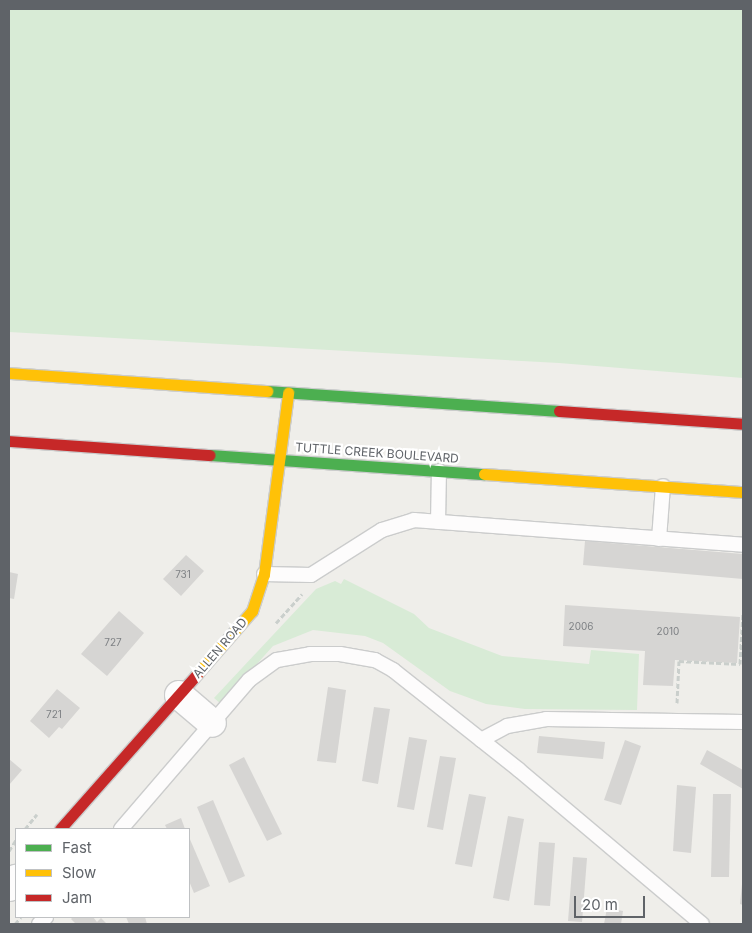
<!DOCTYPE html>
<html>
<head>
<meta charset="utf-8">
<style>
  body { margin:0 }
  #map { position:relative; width:752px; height:933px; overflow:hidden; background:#efeeea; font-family:Inter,sans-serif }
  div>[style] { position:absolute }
  .green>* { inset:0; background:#d8ebd6 }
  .building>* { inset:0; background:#d6d5d3 }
  .path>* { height:3px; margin-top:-1.5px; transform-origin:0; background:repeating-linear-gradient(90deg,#cacfcc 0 5px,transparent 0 7.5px) }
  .roads { filter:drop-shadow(1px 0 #cbcccc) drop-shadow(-1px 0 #cbcccc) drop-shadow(0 1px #cbcccc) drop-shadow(0 -1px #cbcccc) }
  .lane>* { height:14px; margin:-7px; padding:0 7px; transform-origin:7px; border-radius:7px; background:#fdfcfc }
  .street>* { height:28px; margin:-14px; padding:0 14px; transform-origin:14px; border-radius:14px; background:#fdfcfc }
  .fast>* { height:11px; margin:-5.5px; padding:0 5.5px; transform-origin:5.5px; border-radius:5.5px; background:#4caf50 }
  .slow>* { height:11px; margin:-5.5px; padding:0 5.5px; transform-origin:5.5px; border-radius:5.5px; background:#ffc107 }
  .jam>* { height:11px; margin:-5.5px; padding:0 5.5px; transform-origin:5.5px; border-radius:5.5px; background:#c62828 }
  span { translate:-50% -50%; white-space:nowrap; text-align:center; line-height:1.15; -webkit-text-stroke:4.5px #fff; paint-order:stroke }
  .number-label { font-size:10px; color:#7e8184 }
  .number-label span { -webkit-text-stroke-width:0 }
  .street-label { font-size:12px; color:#5f6368 }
  .frame { position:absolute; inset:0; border:10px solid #5f6368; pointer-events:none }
  .legend { position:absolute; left:15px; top:828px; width:175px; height:90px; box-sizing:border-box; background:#fff; border:1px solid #bfc1c3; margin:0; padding:6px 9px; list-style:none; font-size:15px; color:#5f6368 }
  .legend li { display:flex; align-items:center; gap:10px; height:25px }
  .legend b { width:25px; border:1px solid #bfc1c3 }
  .scale { position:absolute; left:574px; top:896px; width:71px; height:22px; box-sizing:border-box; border:2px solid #5f6368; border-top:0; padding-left:6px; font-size:15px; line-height:18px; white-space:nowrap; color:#5f6368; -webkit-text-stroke:4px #fff; paint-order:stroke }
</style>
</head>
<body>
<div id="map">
  <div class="green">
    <div style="clip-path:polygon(9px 9px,743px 9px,743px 378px,559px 363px,9px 332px)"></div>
    <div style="clip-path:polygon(344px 579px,414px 614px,429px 628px,502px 656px,589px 664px,591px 650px,639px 654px,637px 710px,525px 709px,486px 704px,450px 691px,383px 643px,365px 636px,313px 630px,273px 646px,221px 704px,214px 698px,316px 589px,335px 581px,341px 584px)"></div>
  </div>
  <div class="building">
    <div style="clip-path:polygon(585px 541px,743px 554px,743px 579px,583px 565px)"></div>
    <div style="clip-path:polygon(186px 555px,204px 571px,181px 596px,163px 579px)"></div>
    <div style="clip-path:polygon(9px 572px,18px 574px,14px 599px,9px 598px)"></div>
    <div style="clip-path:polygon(565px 605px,740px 617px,737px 663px,675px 660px,673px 686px,643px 685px,645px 651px,563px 646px)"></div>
    <div style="clip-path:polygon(119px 611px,144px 633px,107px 676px,81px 654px)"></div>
    <div style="clip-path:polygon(328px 687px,346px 690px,336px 763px,317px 761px)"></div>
    <div style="clip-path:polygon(57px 689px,80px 708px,62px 729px,59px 727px,49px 738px,30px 721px)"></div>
    <div style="clip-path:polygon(374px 707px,390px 709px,378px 784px,362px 781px)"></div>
    <div style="clip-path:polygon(539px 736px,605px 742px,603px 759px,537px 753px)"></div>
    <div style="clip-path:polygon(409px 737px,427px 740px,414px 810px,397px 807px)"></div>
    <div style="clip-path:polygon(625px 740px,641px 746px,621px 805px,604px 800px)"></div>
    <div style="clip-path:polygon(707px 750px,743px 770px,743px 789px,700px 764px)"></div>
    <div style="clip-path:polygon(440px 756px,456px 758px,443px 830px,427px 827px)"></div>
    <div style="clip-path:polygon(244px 757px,282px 834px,267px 841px,229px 765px)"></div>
    <div style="clip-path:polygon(9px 759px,22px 770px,9px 785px)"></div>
    <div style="clip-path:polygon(677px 785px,696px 787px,691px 853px,673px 851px)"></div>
    <div style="clip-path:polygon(469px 794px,486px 797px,472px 867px,455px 864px)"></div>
    <div style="clip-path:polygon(713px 794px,731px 794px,729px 877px,711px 877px)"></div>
    <div style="clip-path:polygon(213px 800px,245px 876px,229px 883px,197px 807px)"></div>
    <div style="clip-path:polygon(508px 816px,524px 819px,509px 901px,493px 898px)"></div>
    <div style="clip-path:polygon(181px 818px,185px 829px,167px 829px,165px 825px)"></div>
    <div style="clip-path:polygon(189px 837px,210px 886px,194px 893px,189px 881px)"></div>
    <div style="clip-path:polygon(539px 842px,555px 843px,550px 906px,534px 905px)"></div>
    <div style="clip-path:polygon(573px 857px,587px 858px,582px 922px,568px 921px)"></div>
    <div style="clip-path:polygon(742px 884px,743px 884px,743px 905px,740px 904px)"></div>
    <div style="clip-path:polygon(607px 908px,623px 911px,621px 924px,604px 924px)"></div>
    <div style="clip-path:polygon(73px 917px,93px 917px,97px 922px,101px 918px,107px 924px,76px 924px,71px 919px)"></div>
    <div style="clip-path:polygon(126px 917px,145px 917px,147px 924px,129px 924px)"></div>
  </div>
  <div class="path">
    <div style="left:276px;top:623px;width:39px;rotate:-48deg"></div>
    <div style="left:677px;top:703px;width:42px;rotate:-87.3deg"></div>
    <div style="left:679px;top:661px;width:61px;rotate:2.8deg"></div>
    <div style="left:740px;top:664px;width:50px;rotate:-86.6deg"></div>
    <div style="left:25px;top:829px;width:19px;rotate:-51deg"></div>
    <div style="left:9px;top:851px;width:13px;rotate:-58deg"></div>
    <div style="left:15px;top:924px;width:9px;rotate:-49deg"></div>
  </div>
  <div class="roads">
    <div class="lane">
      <div style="left:438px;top:522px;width:51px;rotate:-88.9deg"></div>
      <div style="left:659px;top:539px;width:53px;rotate:-85.7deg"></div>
      <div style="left:264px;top:574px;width:47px;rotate:1.2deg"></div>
      <div style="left:311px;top:575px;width:84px;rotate:-32.4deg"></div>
      <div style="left:382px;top:530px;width:34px;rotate:-17deg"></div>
      <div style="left:414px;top:520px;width:330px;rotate:4.3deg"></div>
      <div style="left:481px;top:740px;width:30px;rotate:-28deg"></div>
      <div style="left:507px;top:726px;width:40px;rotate:-10deg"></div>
      <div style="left:546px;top:719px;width:197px;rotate:0.9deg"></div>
      <div style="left:121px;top:829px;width:196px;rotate:-49.3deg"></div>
      <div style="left:249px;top:680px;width:34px;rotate:-36deg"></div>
      <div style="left:277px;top:660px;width:34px;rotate:-10deg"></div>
      <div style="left:310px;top:654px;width:30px"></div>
      <div style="left:340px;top:654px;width:36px;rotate:10deg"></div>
      <div style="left:375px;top:660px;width:21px;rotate:29deg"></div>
      <div style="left:393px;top:670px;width:161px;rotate:38.4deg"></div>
      <div style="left:519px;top:770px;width:239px;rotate:40.1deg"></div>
      <div style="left:39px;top:924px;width:10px;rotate:-45deg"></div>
    </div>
    <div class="street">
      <div style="left:179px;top:695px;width:43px;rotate:40.3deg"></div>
      <div style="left:9px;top:887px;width:11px;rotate:-49deg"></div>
    </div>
    <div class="fast">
      <div style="left:267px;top:391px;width:293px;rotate:3.9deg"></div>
      <div style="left:210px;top:455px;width:275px;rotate:4deg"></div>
    </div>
    <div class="slow">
      <div style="left:9px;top:373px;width:259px;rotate:4deg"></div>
      <div style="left:484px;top:474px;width:260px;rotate:4deg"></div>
      <div style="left:197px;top:674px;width:84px;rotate:-48.9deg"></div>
      <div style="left:252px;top:611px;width:39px;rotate:-72deg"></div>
      <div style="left:264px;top:574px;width:183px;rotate:-82.4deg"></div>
    </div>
    <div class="jam">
      <div style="left:559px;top:411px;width:184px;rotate:4deg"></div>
      <div style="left:9px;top:441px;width:201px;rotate:4deg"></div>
      <div style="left:60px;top:829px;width:207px;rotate:-48.5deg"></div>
    </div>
  </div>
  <div class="number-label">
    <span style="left:183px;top:575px">731</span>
    <span style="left:581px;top:627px">2006</span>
    <span style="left:668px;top:632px">2010</span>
    <span style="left:113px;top:643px">727</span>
    <span style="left:54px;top:715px">721</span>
  </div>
  <div class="street-label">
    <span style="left:377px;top:453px;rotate:4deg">TUTTLE CREEK BOULEVARD</span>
    <span style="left:220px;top:648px;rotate:-49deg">ALLEN ROAD</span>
  </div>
  <div class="frame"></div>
  <ul class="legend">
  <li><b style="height:6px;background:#4caf50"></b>Fast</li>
  <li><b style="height:6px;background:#ffc107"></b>Slow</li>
  <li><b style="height:6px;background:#c62828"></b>Jam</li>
  </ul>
  <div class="scale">20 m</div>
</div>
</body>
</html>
